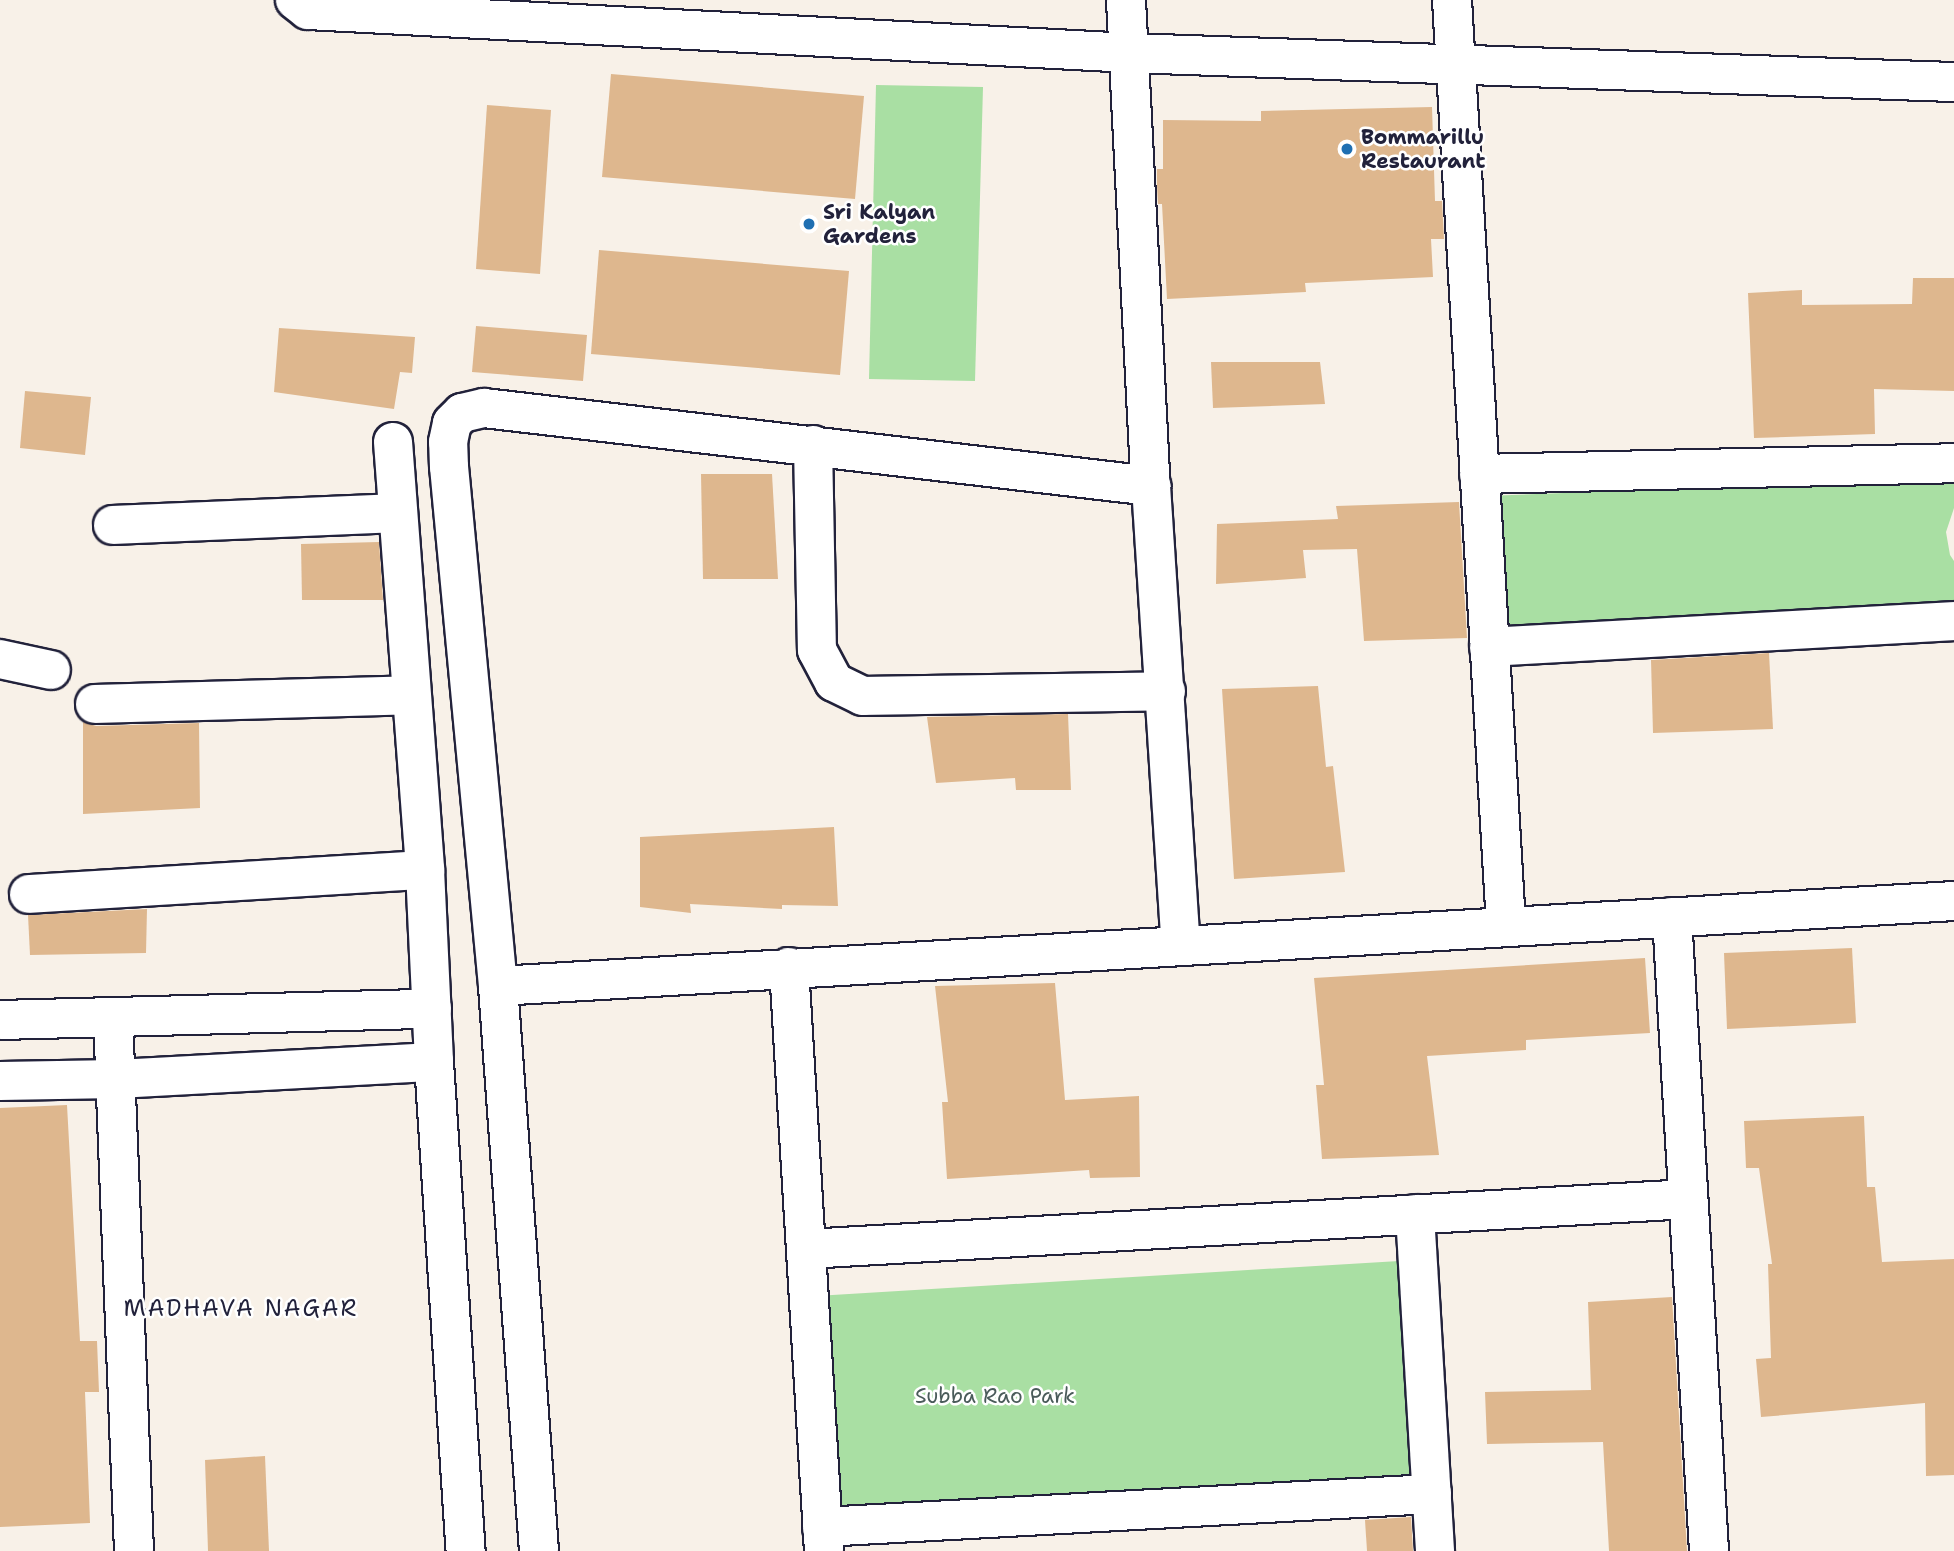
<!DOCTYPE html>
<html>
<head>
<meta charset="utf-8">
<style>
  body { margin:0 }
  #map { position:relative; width:1954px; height:1551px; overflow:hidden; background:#f8f1e8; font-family:"Shantell Sans",sans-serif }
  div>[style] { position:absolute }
  .green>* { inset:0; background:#a9dfa3 }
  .building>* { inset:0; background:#deb78e }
  .roads { filter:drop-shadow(2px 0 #22223b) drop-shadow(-2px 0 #22223b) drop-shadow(0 2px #22223b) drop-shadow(0 -2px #22223b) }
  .minor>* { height:38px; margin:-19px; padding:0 19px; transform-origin:19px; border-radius:19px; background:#fff }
  .dots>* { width:19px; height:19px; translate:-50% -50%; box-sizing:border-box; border:4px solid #fff; border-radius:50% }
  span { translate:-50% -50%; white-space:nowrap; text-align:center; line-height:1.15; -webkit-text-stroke:5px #fff; paint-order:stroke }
  .poi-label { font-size:21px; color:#22223b; font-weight:700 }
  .left { translate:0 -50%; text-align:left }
  .park-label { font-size:21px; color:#4a5b5a }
  .neighbourhood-label { font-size:23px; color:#22223b; letter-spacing:2px }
</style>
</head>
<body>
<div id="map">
  <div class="green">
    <div style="clip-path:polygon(876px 85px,983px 87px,975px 381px,869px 379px)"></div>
    <div style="clip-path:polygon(1954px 478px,1954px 508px,1946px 532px,1950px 555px,1954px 561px,1954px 621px,1489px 643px,1485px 496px)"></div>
    <div style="clip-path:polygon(1399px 1261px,1413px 1482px,829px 1517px,816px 1296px)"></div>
  </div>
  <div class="building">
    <div style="clip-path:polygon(611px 74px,864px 96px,855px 199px,602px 177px)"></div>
    <div style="clip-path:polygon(487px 105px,551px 110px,540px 274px,476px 269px)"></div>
    <div style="clip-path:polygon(1432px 107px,1435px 201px,1442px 201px,1444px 239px,1431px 239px,1433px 277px,1305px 283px,1306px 292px,1167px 299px,1162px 204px,1158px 204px,1157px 185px,1157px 169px,1163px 169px,1163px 120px,1261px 121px,1261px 111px)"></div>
    <div style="clip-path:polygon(599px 250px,849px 271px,840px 375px,591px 354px)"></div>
    <div style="clip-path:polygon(1913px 278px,1954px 278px,1954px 391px,1874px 389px,1875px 434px,1754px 438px,1748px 293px,1802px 290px,1802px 305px,1912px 304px)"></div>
    <div style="clip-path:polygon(476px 326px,587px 335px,583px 381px,472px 372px)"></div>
    <div style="clip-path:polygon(279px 328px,415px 337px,412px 373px,400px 372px,394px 409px,274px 392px)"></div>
    <div style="clip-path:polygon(1211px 362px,1320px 362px,1325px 404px,1213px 408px)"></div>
    <div style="clip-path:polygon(25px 391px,91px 397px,85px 455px,20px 448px)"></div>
    <div style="clip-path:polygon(701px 474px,772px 474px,778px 579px,703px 579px)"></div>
    <div style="clip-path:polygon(1459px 502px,1467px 638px,1364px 641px,1357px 549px,1303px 550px,1306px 578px,1216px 584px,1217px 524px,1338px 519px,1336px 506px)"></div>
    <div style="clip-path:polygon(379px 542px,383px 600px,302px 600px,301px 544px)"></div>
    <div style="clip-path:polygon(1769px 653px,1773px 729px,1653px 733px,1651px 660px)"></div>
    <div style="clip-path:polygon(1318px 686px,1326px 767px,1333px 766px,1345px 872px,1234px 879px,1222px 689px)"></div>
    <div style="clip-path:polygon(1068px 714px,1071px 790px,1016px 790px,1015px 778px,936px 783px,927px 717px)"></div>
    <div style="clip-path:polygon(83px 722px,96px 726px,199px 723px,200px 808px,83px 814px)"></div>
    <div style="clip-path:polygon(834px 827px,838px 906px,782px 905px,782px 909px,690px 904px,691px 913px,640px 907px,640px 837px)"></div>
    <div style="clip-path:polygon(147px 909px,146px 953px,30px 955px,28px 915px)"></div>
    <div style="clip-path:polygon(1852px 948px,1856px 1023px,1727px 1029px,1724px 953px)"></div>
    <div style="clip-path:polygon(1645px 958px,1650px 1033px,1526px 1040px,1526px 1050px,1427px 1056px,1439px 1155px,1322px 1159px,1316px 1085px,1324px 1085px,1314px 978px)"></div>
    <div style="clip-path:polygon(1055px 983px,1065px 1100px,1139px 1096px,1140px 1177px,1090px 1178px,1089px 1170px,947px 1179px,942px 1102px,948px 1102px,935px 986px)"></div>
    <div style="clip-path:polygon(67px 1105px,80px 1341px,97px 1341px,99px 1392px,85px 1392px,90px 1523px,0 1527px,0 1108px)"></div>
    <div style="clip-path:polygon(1864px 1116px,1867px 1187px,1875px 1187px,1882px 1262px,1954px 1259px,1954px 1475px,1926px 1476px,1925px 1403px,1761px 1417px,1756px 1359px,1771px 1358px,1768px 1264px,1772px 1264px,1759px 1168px,1746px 1168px,1744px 1121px)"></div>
    <div style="clip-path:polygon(1672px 1297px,1687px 1551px,1609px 1551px,1603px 1442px,1487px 1444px,1485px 1392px,1591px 1390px,1588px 1302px)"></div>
    <div style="clip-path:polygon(265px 1456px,269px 1551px,208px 1551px,205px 1460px)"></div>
    <div style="clip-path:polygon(1411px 1517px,1413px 1551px,1367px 1551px,1365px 1520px)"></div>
  </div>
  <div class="roads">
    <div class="minor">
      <div style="left:295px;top:0;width:16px;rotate:38deg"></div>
      <div style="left:308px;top:10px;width:823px;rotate:2.99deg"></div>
      <div style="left:1130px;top:53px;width:825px;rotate:2.02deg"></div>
      <div style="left:1126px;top:0;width:487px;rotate:87.1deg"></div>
      <div style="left:1151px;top:486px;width:460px;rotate:86.3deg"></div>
      <div style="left:1452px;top:0;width:928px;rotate:86.66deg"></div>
      <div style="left:393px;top:442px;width:429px;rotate:85.7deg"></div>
      <div style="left:425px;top:870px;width:192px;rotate:87.3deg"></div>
      <div style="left:434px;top:1062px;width:490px;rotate:86.3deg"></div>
      <div style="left:813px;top:445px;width:205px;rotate:88.9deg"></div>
      <div style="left:817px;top:650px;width:36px;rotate:62deg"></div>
      <div style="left:834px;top:682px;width:32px;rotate:26deg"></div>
      <div style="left:863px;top:696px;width:303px;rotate:-0.9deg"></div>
      <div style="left:1479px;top:474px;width:475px;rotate:-1.3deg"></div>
      <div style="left:113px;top:525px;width:285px;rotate:-2.4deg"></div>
      <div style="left:1489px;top:647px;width:466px;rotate:-3.2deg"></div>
      <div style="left:0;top:659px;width:52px;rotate:12.2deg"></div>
      <div style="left:95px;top:704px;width:315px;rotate:-1.6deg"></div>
      <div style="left:29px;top:894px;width:397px;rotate:-3.5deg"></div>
      <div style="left:1672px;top:917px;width:635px;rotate:86.66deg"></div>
      <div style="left:789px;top:967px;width:585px;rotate:86.57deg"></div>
      <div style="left:498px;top:986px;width:1458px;rotate:-3.34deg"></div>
      <div style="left:113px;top:1017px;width:534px;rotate:87.75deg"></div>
      <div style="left:0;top:1020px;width:432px;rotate:-1.5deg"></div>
      <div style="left:0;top:1081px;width:117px;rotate:-1deg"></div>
      <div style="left:117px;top:1079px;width:317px;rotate:-3.1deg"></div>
      <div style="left:1415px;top:1214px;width:338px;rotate:86.6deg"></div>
      <div style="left:806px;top:1249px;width:883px;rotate:-3.24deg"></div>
      <div style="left:822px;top:1527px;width:611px;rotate:-3.1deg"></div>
      <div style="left:539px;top:1551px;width:566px;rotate:-94.15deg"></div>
      <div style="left:498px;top:986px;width:521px;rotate:-95.39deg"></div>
      <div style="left:449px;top:467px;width:25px;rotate:-92deg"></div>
      <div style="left:448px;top:442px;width:19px;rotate:-78deg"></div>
      <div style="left:452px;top:423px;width:14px;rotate:-45deg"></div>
      <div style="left:462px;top:413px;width:23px;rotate:-13deg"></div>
      <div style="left:484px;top:408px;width:672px;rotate:6.67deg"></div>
    </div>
  </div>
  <div class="dots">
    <div style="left:1347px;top:149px;background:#1f6fb2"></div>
    <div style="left:809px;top:224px;background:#1f6fb2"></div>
  </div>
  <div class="poi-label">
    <span class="left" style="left:1361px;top:149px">Bommarillu<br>Restaurant</span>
    <span class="left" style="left:823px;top:224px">Sri Kalyan<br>Gardens</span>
  </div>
  <div class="park-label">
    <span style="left:995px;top:1396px">Subba Rao Park</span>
  </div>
  <div class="neighbourhood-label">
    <span style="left:241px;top:1308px">MADHAVA NAGAR</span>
  </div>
</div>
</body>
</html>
